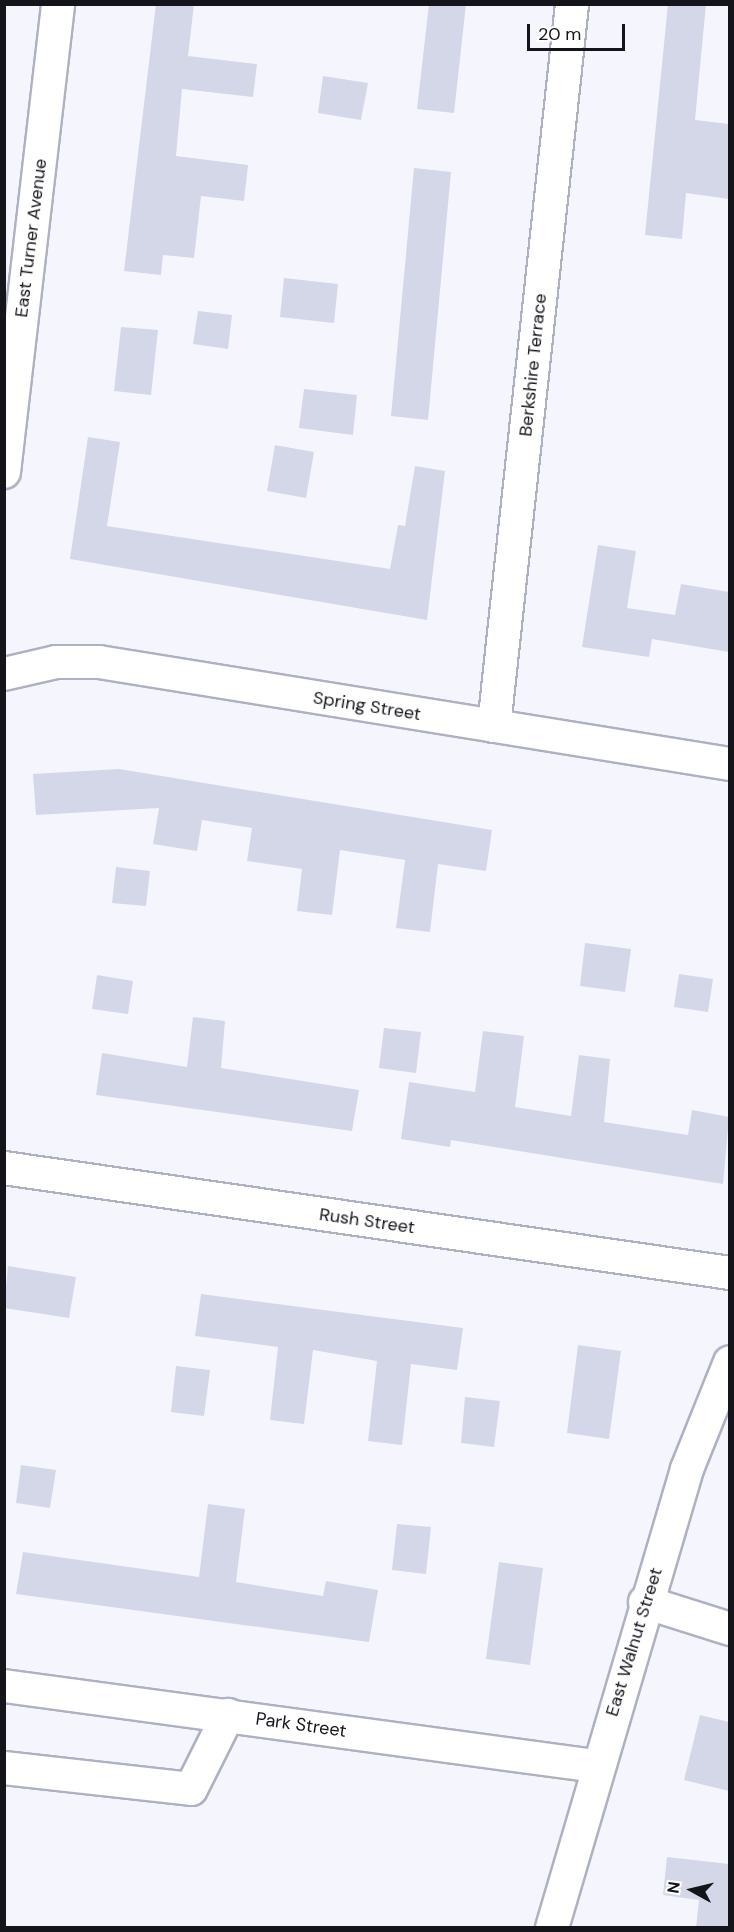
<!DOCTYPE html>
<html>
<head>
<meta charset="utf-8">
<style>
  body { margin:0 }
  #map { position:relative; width:734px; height:1932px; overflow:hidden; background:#f5f6fd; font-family:"DM Sans",sans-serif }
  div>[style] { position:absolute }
  .building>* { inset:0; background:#d4d7e8 }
  .roads { filter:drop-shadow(2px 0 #aeb1c1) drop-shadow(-2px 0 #aeb1c1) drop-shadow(0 2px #aeb1c1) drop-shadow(0 -2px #aeb1c1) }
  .minor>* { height:32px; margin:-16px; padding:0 16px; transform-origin:16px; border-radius:16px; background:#fff }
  span { translate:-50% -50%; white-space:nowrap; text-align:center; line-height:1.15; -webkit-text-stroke:4.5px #fff; paint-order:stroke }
  .street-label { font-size:18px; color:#14151b }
  .frame { position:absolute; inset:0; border:6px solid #14151b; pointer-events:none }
  .north { position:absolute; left:662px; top:1860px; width:60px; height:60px; -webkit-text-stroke:4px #fff; paint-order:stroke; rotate:278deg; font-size:16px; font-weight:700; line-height:24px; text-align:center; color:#14151b }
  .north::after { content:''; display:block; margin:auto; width:21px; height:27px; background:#14151b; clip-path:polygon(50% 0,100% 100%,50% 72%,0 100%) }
  .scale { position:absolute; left:527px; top:24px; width:98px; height:27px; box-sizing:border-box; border:3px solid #14151b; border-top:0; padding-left:8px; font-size:18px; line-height:21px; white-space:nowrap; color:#14151b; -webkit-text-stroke:4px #fff; paint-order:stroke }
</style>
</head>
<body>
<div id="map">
  <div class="building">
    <div style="clip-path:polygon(156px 4px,194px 4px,188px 56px,257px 64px,253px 97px,182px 89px,176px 156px,248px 165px,244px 201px,201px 196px,194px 258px,163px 255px,161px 275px,124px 271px)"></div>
    <div style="clip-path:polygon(429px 4px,466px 4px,454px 113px,417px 109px)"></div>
    <div style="clip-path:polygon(668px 4px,706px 4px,695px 120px,729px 124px,729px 199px,686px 193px,682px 239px,645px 235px)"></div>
    <div style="clip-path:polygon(323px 76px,368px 83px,361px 120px,318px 113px)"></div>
    <div style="clip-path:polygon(414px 168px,451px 172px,428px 420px,391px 416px)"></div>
    <div style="clip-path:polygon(284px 278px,338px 284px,334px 323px,280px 317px)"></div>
    <div style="clip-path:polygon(198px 311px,232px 315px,228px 349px,193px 344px)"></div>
    <div style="clip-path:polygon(121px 327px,158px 330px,151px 395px,114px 391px)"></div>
    <div style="clip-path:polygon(304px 389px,357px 395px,353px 435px,299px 428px)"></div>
    <div style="clip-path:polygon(88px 437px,120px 442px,107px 526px,390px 569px,398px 525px,405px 526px,415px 466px,445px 471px,427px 620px,70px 559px)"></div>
    <div style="clip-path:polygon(275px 445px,314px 452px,306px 498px,267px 491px)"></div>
    <div style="clip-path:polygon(598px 545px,636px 551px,627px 608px,675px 615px,681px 584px,729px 592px,729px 652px,652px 639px,649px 657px,582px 647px)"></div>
    <div style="clip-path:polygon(119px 769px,492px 830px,486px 871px,438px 864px,430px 932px,396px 928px,405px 860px,340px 850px,332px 915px,297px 911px,302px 869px,247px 861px,252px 828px,202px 820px,197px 851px,153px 844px,159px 808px,36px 815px,33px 774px)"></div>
    <div style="clip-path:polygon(116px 867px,150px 871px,146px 906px,112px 903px)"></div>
    <div style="clip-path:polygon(585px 943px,631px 949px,625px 992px,580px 986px)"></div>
    <div style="clip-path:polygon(679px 974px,713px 979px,708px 1012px,674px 1007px)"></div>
    <div style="clip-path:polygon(97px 975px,133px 981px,128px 1014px,92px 1009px)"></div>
    <div style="clip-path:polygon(193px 1017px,225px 1021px,221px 1068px,359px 1090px,352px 1131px,96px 1095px,102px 1053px,187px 1067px)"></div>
    <div style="clip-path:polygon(384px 1028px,421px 1032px,416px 1073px,379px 1068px)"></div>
    <div style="clip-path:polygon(483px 1031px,524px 1036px,515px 1107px,571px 1116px,579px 1055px,610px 1059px,604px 1122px,688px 1135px,692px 1110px,729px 1117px,723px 1184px,451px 1140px,450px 1147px,401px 1139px,409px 1082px,475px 1092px)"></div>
    <div style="clip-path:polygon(8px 1266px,76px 1277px,69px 1318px,4px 1308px)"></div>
    <div style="clip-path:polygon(201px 1294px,463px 1328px,457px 1370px,411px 1364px,402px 1445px,368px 1441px,377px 1361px,313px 1350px,304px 1424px,270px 1420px,278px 1347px,195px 1336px)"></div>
    <div style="clip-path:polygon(578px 1345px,621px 1351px,609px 1439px,567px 1433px)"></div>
    <div style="clip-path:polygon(176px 1366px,210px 1370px,204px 1416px,171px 1412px)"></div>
    <div style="clip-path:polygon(465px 1397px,500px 1401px,494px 1447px,461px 1443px)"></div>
    <div style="clip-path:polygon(21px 1465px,56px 1470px,50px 1508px,16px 1503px)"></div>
    <div style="clip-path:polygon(208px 1504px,245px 1509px,236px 1582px,323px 1596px,326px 1581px,378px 1590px,369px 1642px,16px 1594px,23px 1552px,199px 1577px)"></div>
    <div style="clip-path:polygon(397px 1524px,431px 1527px,426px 1574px,392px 1570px)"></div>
    <div style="clip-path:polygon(499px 1562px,543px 1568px,530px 1665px,486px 1659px)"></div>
    <div style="clip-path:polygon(700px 1715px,729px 1722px,729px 1791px,684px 1780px)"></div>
    <div style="clip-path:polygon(667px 1857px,729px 1864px,729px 1928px,696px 1928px,699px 1900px,663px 1895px)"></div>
  </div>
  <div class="roads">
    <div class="minor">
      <div style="left:4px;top:472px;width:471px;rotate:-83.4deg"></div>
      <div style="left:4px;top:674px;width:53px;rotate:-13deg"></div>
      <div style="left:56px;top:662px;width:43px"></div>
      <div style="left:99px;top:662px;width:639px;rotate:9.18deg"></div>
      <div style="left:494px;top:726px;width:726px;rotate:-83.83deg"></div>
      <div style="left:4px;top:1168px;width:734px;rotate:8.23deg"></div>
      <div style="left:645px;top:1602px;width:89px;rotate:17.6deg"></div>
      <div style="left:4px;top:1686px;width:597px;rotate:7.7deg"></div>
      <div style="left:4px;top:1768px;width:188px;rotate:6.4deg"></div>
      <div style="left:191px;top:1789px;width:83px;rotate:-63.4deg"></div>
      <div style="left:552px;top:1928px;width:478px;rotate:-73.6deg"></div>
      <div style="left:687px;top:1469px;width:115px;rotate:-68.1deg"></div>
    </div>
  </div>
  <div class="street-label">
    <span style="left:31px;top:238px;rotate:-83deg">East Turner Avenue</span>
    <span style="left:533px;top:365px;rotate:-84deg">Berkshire Terrace</span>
    <span style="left:367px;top:706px;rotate:9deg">Spring Street</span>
    <span style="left:367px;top:1221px;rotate:8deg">Rush Street</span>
    <span style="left:634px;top:1642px;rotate:-73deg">East Walnut Street</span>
    <span style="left:301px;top:1725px;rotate:8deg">Park Street</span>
  </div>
  <div class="frame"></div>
  <div class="north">N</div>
  <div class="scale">20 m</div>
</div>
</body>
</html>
